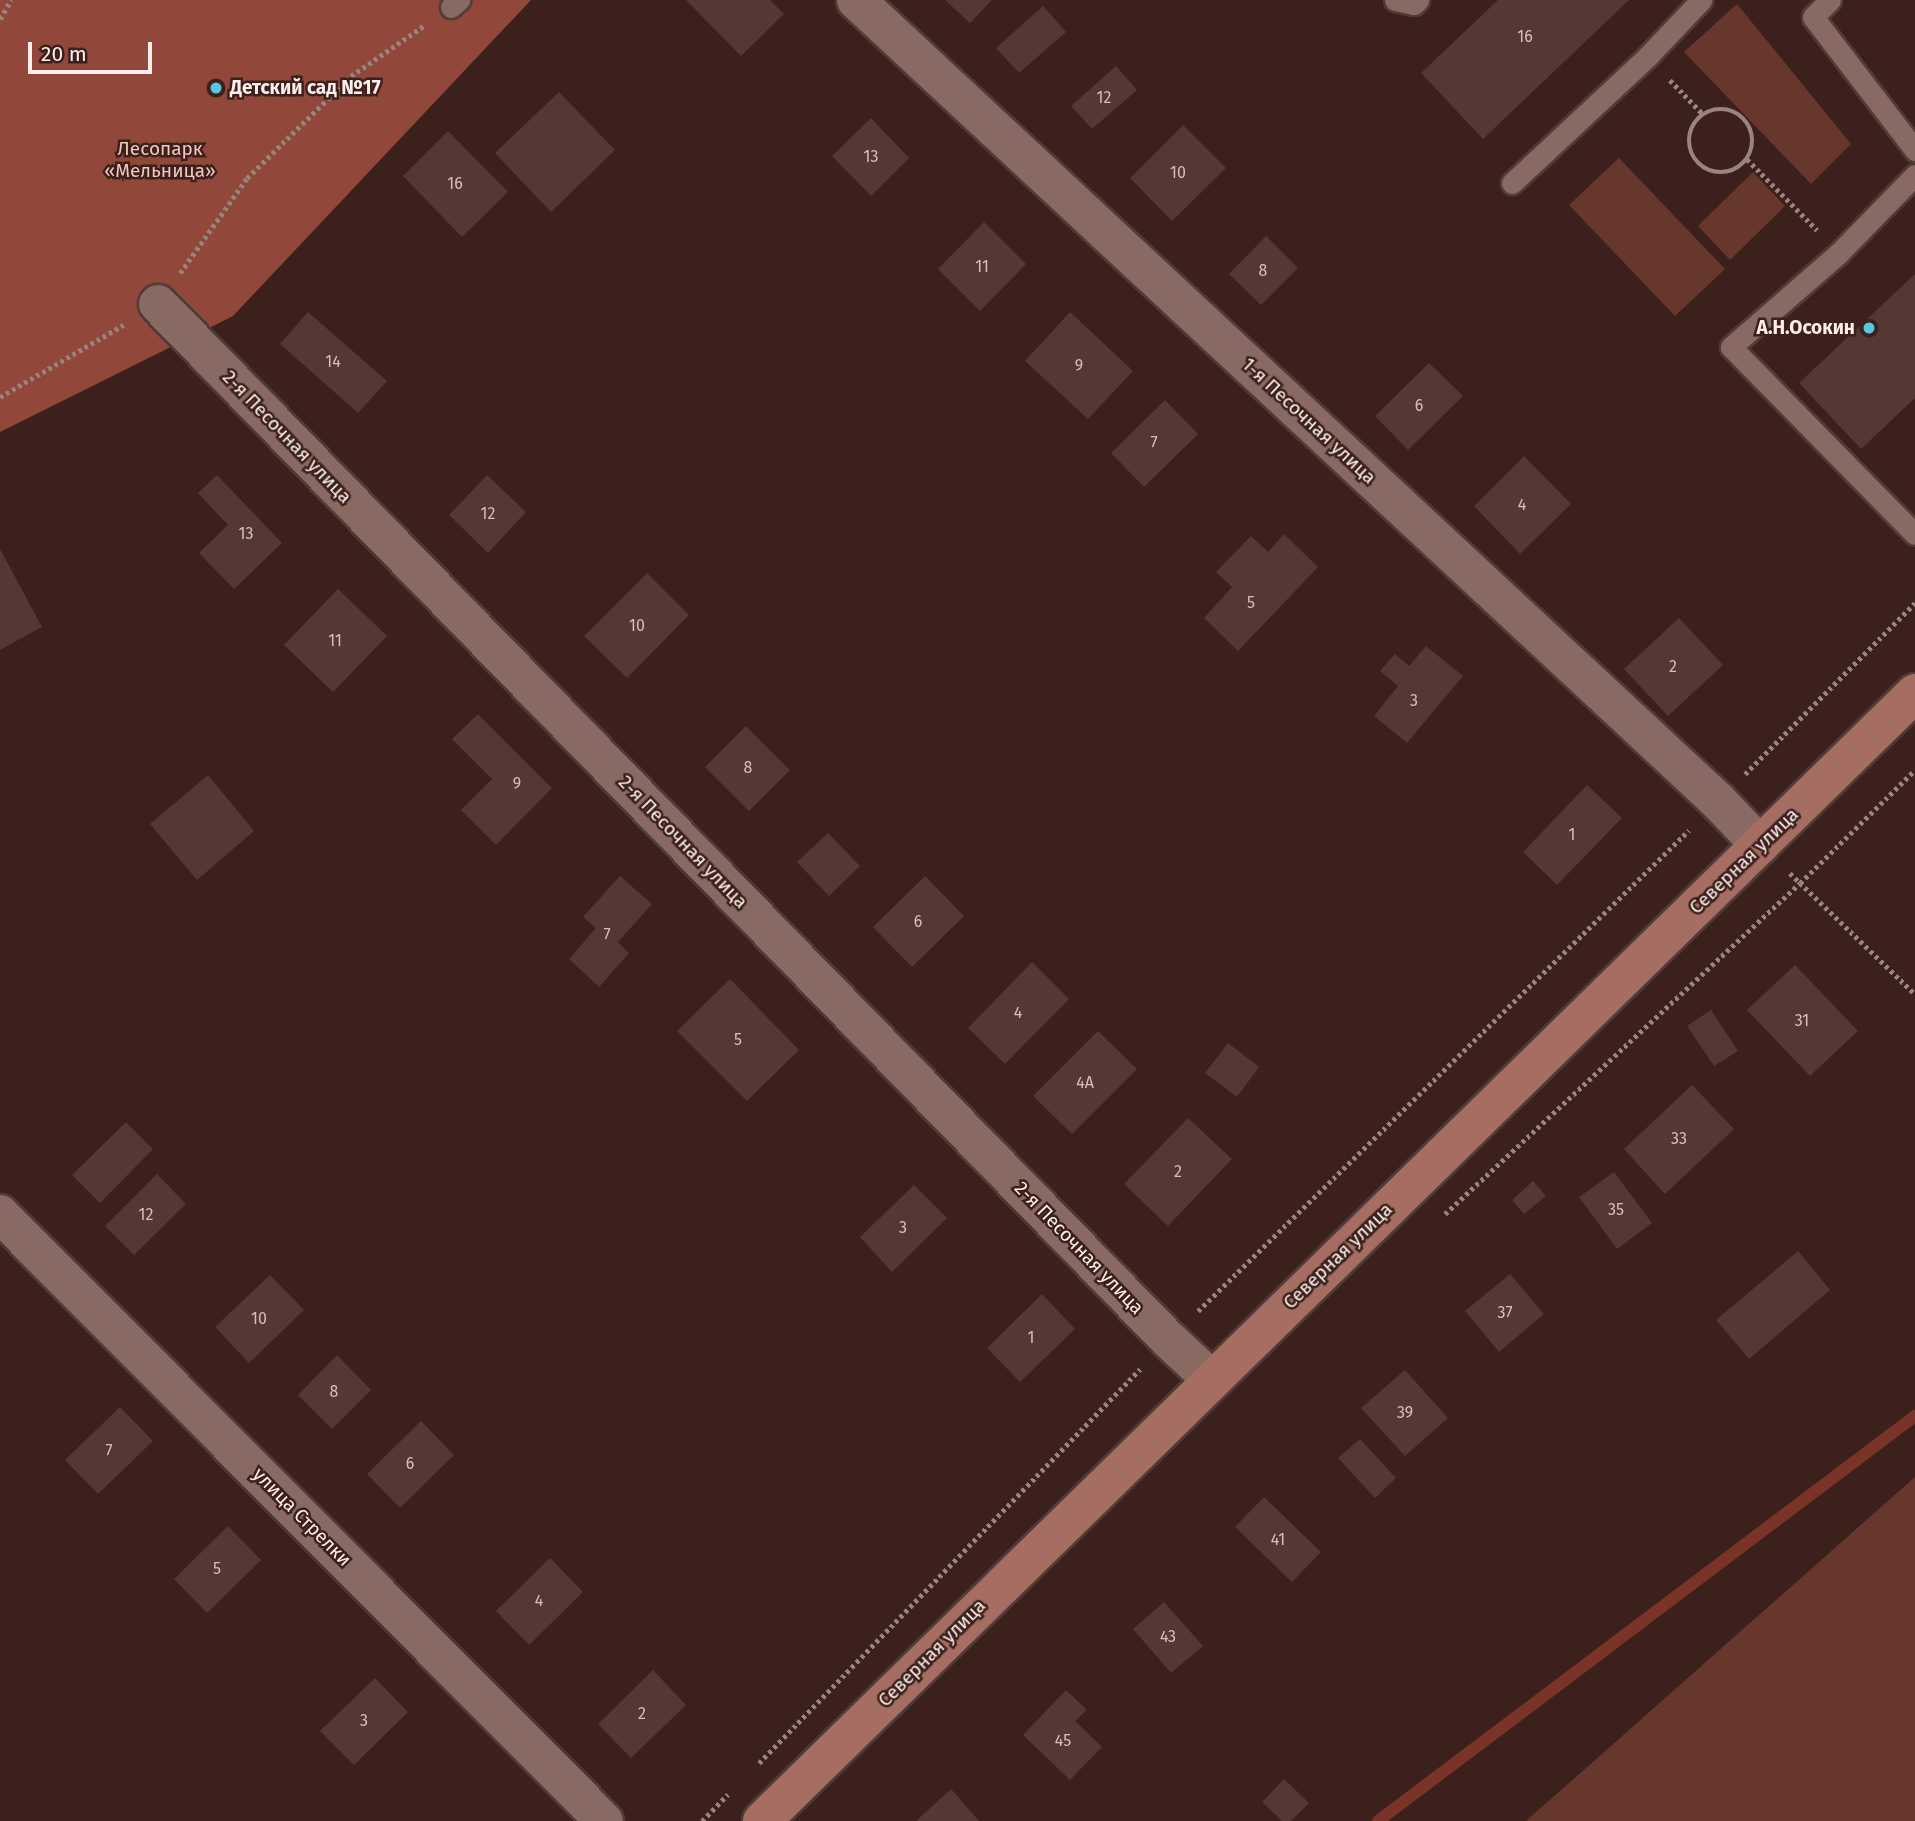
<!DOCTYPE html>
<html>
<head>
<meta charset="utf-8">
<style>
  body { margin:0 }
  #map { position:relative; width:1915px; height:1821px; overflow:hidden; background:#3b201b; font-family:"Fira Sans",sans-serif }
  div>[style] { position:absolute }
  .green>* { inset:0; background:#67372e }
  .forest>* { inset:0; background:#91483b }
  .stream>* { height:12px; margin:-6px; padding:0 6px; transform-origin:6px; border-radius:6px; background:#7a3427 }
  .building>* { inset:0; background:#553833 }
  .path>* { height:4.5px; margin-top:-2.25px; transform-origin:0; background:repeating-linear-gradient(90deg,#9a8480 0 3.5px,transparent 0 7px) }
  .path>.ring { margin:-2.25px; padding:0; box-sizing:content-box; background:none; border:4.5px solid #9a8480; border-radius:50% }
  .roads { filter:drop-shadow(2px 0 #513b38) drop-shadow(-2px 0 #513b38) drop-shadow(0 2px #513b38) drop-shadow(0 -2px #513b38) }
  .service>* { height:21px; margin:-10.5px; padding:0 10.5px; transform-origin:10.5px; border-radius:10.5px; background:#896a63 }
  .minor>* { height:38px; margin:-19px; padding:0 19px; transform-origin:19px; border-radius:19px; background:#896a63 }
  .secondary>* { height:38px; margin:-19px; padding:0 19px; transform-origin:19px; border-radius:19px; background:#a66e62 }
  .dots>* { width:19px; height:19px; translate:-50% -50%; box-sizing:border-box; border:4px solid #3b201b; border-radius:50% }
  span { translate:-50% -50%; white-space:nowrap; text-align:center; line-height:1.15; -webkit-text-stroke:5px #3b201b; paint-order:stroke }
  .number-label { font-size:16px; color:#d3c0bd }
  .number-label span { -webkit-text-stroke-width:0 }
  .poi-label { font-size:19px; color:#fdeeeb; font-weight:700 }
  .left { translate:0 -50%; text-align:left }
  .right { translate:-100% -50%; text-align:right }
  .park-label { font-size:19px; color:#f4c7be }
  .street-label { font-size:19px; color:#fdeeeb }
  .scale { position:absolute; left:28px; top:42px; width:124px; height:32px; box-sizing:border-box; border:4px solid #fdeeeb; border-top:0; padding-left:9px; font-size:21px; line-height:24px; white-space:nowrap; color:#fdeeeb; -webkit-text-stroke:5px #3b201b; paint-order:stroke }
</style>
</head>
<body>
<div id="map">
  <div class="green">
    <div style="clip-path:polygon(1737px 4px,1851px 144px,1811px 184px,1684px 52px)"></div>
    <div style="clip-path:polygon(1619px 158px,1725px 269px,1675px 316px,1569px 205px)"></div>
    <div style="clip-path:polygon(1753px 172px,1785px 206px,1730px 260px,1698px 226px)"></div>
    <div style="clip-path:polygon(1915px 1477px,1915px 1821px,1526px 1821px)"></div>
  </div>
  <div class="forest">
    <div style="clip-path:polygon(0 0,531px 0,233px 316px,0 432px)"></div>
  </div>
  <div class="stream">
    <div style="left:1378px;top:1821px;width:673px;rotate:-37.02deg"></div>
  </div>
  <div class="building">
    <div style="clip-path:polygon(686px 0,770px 0,784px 14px,741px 56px)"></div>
    <div style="clip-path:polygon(945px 0,992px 0,970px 23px)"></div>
    <div style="clip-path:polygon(1498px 0,1629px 0,1483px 139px,1421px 73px)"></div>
    <div style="clip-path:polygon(1043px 6px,1066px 32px,1019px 73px,996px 48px)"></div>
    <div style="clip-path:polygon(1116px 66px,1137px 90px,1092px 129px,1071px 106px)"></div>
    <div style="clip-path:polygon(559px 92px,615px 150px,551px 212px,495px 153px)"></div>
    <div style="clip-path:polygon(871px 118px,909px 158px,871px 196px,832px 156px)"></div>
    <div style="clip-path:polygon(1183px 125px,1226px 168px,1172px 221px,1130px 178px)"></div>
    <div style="clip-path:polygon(448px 131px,508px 192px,462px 237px,403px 176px)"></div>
    <div style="clip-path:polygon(984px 222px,1026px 264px,980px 311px,938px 269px)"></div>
    <div style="clip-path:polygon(1266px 236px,1298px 268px,1261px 305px,1229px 274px)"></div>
    <div style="clip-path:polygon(1915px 274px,1915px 398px,1861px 449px,1799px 383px)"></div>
    <div style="clip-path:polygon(308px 312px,387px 381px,358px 413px,280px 344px)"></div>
    <div style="clip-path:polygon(1070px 312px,1133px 371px,1088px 419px,1025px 361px)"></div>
    <div style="clip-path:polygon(1429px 363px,1463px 396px,1408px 450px,1375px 416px)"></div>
    <div style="clip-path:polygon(1165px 400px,1198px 434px,1144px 487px,1111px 453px)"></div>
    <div style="clip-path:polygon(1524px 456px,1571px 504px,1520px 554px,1474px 506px)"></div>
    <div style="clip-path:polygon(217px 475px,282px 543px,234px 589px,199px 553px,228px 525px,198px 493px)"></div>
    <div style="clip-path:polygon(487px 475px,526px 512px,488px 553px,449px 515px)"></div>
    <div style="clip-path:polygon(1284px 534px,1318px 567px,1238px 651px,1204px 618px,1232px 587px,1216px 572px,1251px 536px,1268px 552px)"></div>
    <div style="clip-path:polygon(0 549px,42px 627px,0 650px)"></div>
    <div style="clip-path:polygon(647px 573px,689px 615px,627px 678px,584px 636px)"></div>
    <div style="clip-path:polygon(338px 589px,387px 636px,333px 692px,284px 645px)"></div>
    <div style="clip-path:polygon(1679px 618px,1723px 665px,1668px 716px,1624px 669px)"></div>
    <div style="clip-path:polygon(1426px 646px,1463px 676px,1407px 743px,1374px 716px,1398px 686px,1380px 671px,1395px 654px,1409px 666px)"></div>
    <div style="clip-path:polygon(478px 714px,552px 788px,496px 845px,461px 810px,492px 779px,452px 739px)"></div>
    <div style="clip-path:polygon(746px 726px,790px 770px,749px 811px,705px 767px)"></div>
    <div style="clip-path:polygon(208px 775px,254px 831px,197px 880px,150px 824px)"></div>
    <div style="clip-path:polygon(1587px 785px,1622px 818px,1557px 885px,1523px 852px)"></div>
    <div style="clip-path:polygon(828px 833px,860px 866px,829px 896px,797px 862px)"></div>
    <div style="clip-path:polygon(620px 876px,652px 904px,618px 942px,629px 953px,599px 987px,569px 959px,596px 928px,583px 917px)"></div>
    <div style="clip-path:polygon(925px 876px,964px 916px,912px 967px,873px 927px)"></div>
    <div style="clip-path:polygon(1032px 962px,1069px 999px,1005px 1064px,968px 1028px)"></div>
    <div style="clip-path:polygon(1795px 965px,1858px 1031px,1810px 1076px,1747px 1010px)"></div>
    <div style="clip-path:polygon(730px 979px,799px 1050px,747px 1101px,677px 1031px)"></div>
    <div style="clip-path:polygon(1711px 1010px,1738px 1051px,1714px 1066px,1687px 1026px)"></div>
    <div style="clip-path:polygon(1098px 1031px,1137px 1069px,1072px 1134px,1033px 1096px)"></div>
    <div style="clip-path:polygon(1228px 1043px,1259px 1067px,1237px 1097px,1205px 1073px)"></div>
    <div style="clip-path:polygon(1692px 1085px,1734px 1129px,1665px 1194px,1624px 1149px)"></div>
    <div style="clip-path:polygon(1188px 1118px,1232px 1159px,1168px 1226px,1124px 1184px)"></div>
    <div style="clip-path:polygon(126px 1122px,153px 1149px,100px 1203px,72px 1175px)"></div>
    <div style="clip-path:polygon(1614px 1172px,1652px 1223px,1617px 1249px,1579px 1197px)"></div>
    <div style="clip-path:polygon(157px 1174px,186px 1204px,134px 1255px,105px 1226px)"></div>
    <div style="clip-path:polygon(1533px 1181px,1546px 1196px,1524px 1214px,1512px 1200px)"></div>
    <div style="clip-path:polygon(914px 1185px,947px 1218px,892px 1272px,860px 1237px)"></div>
    <div style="clip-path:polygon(1798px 1251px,1830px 1290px,1749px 1359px,1716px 1320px)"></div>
    <div style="clip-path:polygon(1510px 1274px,1544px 1314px,1499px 1352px,1465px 1311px)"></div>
    <div style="clip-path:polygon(270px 1275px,304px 1310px,249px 1363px,215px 1327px)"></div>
    <div style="clip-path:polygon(1042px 1294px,1075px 1329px,1020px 1382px,987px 1348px)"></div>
    <div style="clip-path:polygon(337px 1355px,371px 1390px,332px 1429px,298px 1395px)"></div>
    <div style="clip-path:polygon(1405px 1370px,1448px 1418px,1405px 1456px,1361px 1408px)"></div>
    <div style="clip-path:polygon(120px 1407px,153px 1441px,98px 1494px,65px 1460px)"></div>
    <div style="clip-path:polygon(421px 1421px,454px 1455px,400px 1508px,367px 1474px)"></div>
    <div style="clip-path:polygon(1360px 1439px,1396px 1478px,1375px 1498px,1338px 1458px)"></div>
    <div style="clip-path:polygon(1264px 1497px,1321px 1552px,1292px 1582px,1235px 1527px)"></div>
    <div style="clip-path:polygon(228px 1526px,261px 1560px,207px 1613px,174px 1579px)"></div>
    <div style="clip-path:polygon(550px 1558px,583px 1592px,529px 1645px,496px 1611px)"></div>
    <div style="clip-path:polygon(1164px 1602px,1203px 1646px,1171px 1673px,1133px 1629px)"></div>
    <div style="clip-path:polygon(653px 1670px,686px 1705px,631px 1758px,598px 1724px)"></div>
    <div style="clip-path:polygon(375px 1678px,408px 1712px,354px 1765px,320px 1731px)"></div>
    <div style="clip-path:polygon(1066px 1690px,1087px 1710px,1075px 1721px,1102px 1747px,1070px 1780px,1023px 1735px)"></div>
    <div style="clip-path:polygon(1284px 1779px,1309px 1803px,1291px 1821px,1282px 1821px,1262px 1802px)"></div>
    <div style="clip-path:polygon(951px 1789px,979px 1821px,916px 1821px)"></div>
  </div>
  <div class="path">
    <div style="left:0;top:19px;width:22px;rotate:-60deg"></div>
    <div style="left:1670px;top:80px;width:47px;rotate:45.9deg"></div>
    <div class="ring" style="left:1689px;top:109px;width:59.5px;height:59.5px"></div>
    <div style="left:1747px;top:159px;width:100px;rotate:45.4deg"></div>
    <div style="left:180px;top:273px;width:116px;rotate:-54.8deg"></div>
    <div style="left:247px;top:178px;width:146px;rotate:-44.4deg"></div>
    <div style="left:351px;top:76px;width:90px;rotate:-34.6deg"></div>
    <div style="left:0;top:397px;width:143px;rotate:-30.3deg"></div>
    <div style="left:1745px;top:774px;width:241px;rotate:-45.2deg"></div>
    <div style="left:1790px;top:873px;width:174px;rotate:44.1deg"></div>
    <div style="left:1445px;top:1214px;width:485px;rotate:-43deg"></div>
    <div style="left:1800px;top:883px;width:161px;rotate:-44.5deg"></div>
    <div style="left:1198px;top:1311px;width:687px;rotate:-44.41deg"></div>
    <div style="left:759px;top:1763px;width:548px;rotate:-45.96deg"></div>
    <div style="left:702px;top:1821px;width:37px;rotate:-46deg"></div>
  </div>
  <div class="roads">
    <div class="service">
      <div style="left:1395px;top:0;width:19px;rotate:12deg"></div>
      <div style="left:1414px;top:4px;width:6px;rotate:-45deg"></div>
      <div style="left:1830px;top:0;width:24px;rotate:135deg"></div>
      <div style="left:1813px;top:17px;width:168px;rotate:52.5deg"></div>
      <div style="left:451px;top:7px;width:11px;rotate:-41deg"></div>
      <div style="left:1915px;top:175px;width:109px;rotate:134.3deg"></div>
      <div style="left:1839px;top:253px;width:143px;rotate:139deg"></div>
      <div style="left:1731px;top:347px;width:262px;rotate:45.5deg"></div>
      <div style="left:1512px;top:183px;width:185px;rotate:-43deg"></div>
      <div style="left:1647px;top:57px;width:79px;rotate:-46.5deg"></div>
    </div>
    <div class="minor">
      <div style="left:856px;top:0;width:1177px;rotate:42.9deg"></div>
      <div style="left:1718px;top:801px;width:61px;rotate:46.3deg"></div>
      <div style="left:158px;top:304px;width:1446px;rotate:45.7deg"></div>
      <div style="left:1168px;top:1339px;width:59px;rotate:42.9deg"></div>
      <div style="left:0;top:1214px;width:856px;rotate:45.14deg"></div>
    </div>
    <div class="secondary">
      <div style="left:762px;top:1821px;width:1613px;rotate:-44.37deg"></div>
    </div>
  </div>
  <div class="dots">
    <div style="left:216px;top:88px;background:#55cadf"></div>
    <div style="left:1869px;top:328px;background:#55cadf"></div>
  </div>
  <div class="number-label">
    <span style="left:1525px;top:37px">16</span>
    <span style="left:1104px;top:98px">12</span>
    <span style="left:871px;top:157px">13</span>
    <span style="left:1178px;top:173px">10</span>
    <span style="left:455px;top:184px">16</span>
    <span style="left:982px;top:267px">11</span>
    <span style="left:1263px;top:271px">8</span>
    <span style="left:333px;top:362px">14</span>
    <span style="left:1079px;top:366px">9</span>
    <span style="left:1419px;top:406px">6</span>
    <span style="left:1154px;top:443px">7</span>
    <span style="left:1522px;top:505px">4</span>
    <span style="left:488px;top:514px">12</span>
    <span style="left:246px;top:534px">13</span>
    <span style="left:1251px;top:603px">5</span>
    <span style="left:637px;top:626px">10</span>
    <span style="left:335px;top:641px">11</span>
    <span style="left:1673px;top:667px">2</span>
    <span style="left:1414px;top:701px">3</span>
    <span style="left:748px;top:768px">8</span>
    <span style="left:517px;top:784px">9</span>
    <span style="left:1572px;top:835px">1</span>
    <span style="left:918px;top:922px">6</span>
    <span style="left:607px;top:935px">7</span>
    <span style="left:1018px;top:1013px">4</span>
    <span style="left:1802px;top:1021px">31</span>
    <span style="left:738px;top:1040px">5</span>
    <span style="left:1085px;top:1083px">4А</span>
    <span style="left:1679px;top:1139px">33</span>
    <span style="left:1178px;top:1172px">2</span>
    <span style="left:1616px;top:1210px">35</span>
    <span style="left:146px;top:1215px">12</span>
    <span style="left:903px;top:1228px">3</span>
    <span style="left:1505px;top:1313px">37</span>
    <span style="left:259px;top:1319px">10</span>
    <span style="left:1031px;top:1338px">1</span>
    <span style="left:334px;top:1392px">8</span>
    <span style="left:1405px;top:1413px">39</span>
    <span style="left:109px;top:1451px">7</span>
    <span style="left:410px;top:1464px">6</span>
    <span style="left:1278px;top:1540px">41</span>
    <span style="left:217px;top:1569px">5</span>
    <span style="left:539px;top:1601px">4</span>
    <span style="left:1168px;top:1637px">43</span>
    <span style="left:642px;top:1714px">2</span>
    <span style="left:364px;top:1721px">3</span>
    <span style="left:1063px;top:1741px">45</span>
  </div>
  <div class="poi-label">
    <span class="left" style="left:230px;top:88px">Детский сад №17</span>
    <span class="right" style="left:1855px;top:328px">А.Н.Осокин</span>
  </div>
  <div class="park-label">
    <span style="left:160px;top:160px">Лесопарк<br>«Мельница»</span>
  </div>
  <div class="street-label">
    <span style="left:1309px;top:421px;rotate:43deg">1-я Песочная улица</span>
    <span style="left:287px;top:437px;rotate:46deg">2-я Песочная улица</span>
    <span style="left:683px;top:842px;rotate:46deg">2-я Песочная улица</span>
    <span style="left:1744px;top:861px;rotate:-44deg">Северная улица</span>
    <span style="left:1079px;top:1248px;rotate:46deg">2-я Песочная улица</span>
    <span style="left:1338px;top:1256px;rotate:-44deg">Северная улица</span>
    <span style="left:302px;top:1517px;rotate:45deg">улица Стрелки</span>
    <span style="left:932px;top:1653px;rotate:-45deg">Северная улица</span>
  </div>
  <div class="scale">20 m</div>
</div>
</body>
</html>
